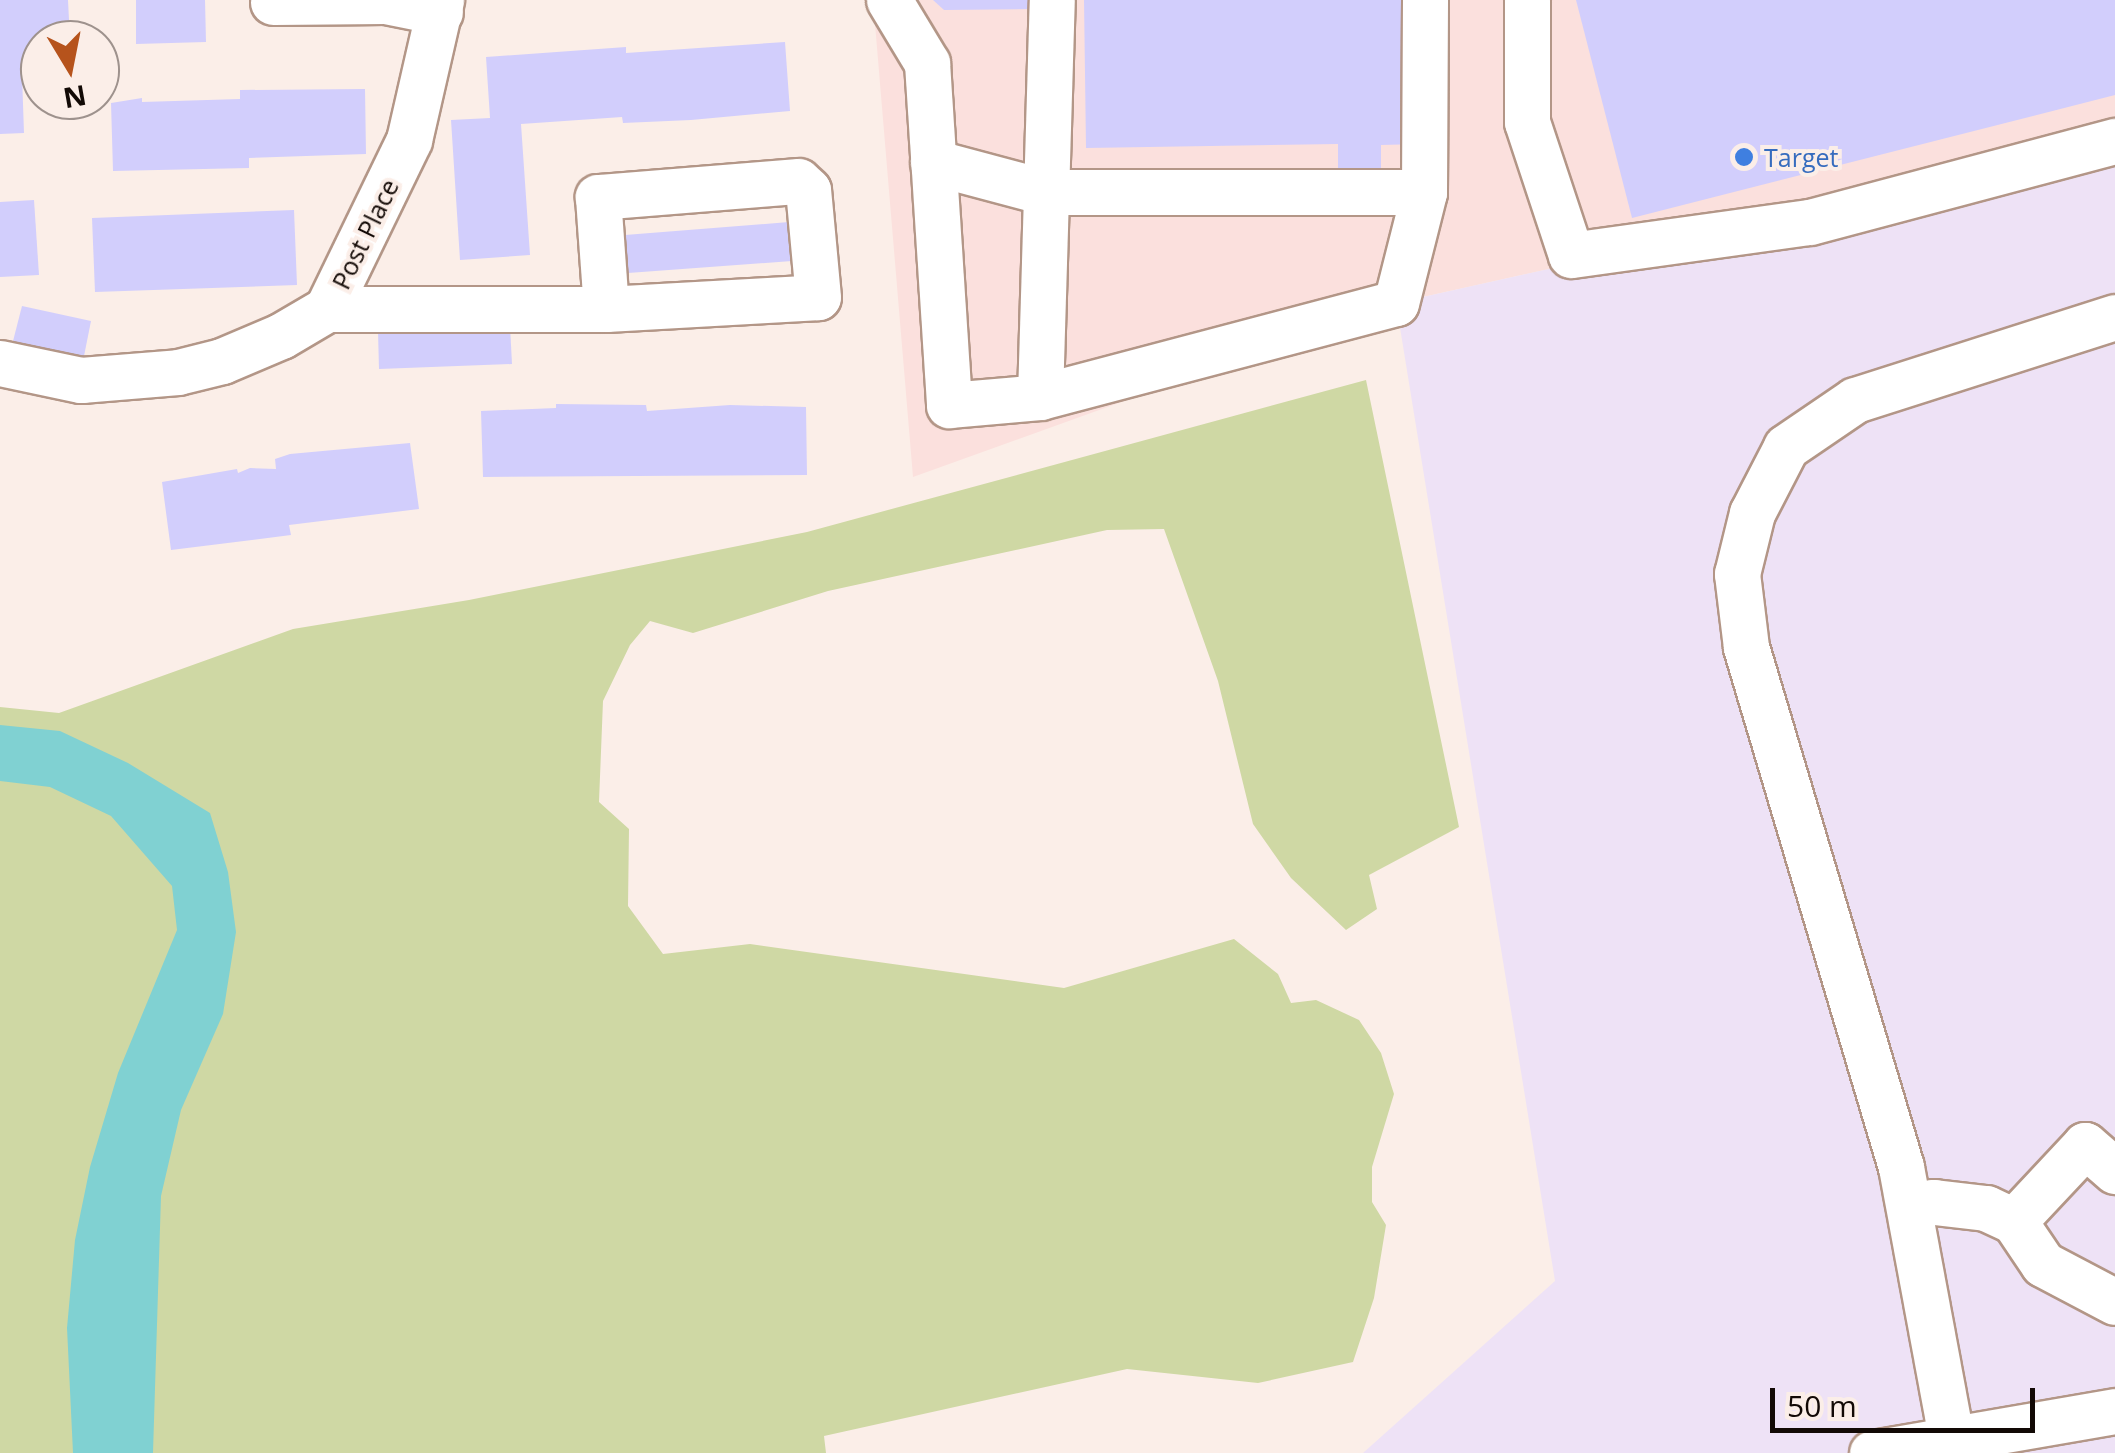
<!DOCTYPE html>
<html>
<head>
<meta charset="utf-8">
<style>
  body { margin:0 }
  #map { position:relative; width:2115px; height:1453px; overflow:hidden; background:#fbeee8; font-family:"Open Sans",sans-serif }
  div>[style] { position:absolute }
  .commercial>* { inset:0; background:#fbe0dd }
  .education>* { inset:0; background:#eee2f6 }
  .green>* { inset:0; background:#cfd8a4 }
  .water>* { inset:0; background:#80d1d2 }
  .building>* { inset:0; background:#d2cefc }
  .roads { filter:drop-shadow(2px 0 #b39687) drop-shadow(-2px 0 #b39687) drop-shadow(0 2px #b39687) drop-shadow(0 -2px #b39687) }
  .minor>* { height:45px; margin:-22.5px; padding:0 22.5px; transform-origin:22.5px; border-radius:22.5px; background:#fff }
  .dots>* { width:28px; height:28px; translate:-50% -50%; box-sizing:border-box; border:5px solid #fbeee8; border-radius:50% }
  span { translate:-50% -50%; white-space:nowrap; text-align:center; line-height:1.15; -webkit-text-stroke:8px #fbeee8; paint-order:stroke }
  .shop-label { font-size:25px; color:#366cbe }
  .left { translate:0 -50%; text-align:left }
  .street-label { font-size:25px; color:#120905 }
  .north { position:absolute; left:20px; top:20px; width:100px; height:100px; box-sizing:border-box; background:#fbeee8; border:2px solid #9e928d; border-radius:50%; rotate:170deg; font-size:28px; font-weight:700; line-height:40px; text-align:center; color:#120905 }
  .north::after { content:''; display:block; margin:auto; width:35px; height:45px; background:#b6531c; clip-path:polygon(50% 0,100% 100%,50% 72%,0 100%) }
  .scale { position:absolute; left:1770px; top:1388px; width:265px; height:45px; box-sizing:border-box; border:5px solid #120905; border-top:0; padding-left:12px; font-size:30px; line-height:35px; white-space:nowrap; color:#120905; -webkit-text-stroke:8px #fbeee8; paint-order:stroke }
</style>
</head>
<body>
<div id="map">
  <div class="commercial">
    <div style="clip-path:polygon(873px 0,2115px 0,2115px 143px,1396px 303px,913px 477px)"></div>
  </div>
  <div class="education">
    <div style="clip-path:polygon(2115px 143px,2115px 1453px,1363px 1453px,1555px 1281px,1396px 303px)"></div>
  </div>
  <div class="green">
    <div style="clip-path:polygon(1366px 380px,1459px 827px,1369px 875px,1377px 909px,1346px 930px,1291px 878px,1253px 824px,1218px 681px,1164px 529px,1107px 530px,828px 591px,693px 633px,650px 621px,630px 645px,603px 701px,599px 802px,629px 829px,628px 906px,663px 954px,750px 944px,1064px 988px,1234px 939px,1278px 974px,1291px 1003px,1316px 1000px,1359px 1020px,1381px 1053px,1394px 1094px,1372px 1167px,1372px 1202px,1386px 1225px,1374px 1298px,1353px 1362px,1258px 1383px,1127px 1369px,824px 1436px,826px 1453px,0 1453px,0 707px,59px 713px,293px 629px,469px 600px,807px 532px)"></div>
  </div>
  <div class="water">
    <div style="clip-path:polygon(0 725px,60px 731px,128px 763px,210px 813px,228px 872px,236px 932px,223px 1014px,181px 1110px,161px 1196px,153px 1453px,73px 1453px,67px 1328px,75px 1240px,90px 1167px,118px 1073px,177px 930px,172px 886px,111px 816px,50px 787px,0 781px)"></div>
  </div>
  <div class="building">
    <div style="clip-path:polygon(0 0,68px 0,70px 40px,40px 40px,40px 75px,22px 75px,24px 133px,0 134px)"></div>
    <div style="clip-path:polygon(136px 0,205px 0,206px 42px,136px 44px)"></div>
    <div style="clip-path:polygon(933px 0,1030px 0,1030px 9px,944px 10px)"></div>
    <div style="clip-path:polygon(1084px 0,1417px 0,1419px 144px,1381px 145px,1381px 169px,1338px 170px,1338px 144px,1086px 148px)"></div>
    <div style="clip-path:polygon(1576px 0,2115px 0,2115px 95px,1632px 218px)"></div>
    <div style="clip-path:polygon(785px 42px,790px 111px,691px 120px,623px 123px,622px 117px,521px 124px,530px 255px,460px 260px,451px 120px,490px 118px,486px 57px,626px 47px,626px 53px)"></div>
    <div style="clip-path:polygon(365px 89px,366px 154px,249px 158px,249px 168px,113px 171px,111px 103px,142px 98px,142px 102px,240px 99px,240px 90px)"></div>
    <div style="clip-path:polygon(34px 200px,39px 275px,0 277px,0 202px)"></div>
    <div style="clip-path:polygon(294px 210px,297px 285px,95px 292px,92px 218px)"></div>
    <div style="clip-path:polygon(789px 222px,792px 261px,628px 273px,625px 235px)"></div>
    <div style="clip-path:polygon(22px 306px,91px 321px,83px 361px,12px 345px)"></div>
    <div style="clip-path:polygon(510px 326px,512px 364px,379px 369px,378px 331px)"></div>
    <div style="clip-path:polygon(556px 404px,646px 405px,647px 411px,730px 405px,806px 407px,807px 475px,483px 477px,481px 411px,556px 408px)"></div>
    <div style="clip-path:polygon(410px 443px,419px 509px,289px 525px,291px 535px,171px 550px,162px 482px,237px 469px,238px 473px,250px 468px,276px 469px,275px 459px,290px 454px)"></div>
  </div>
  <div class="roads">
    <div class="minor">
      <div style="left:889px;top:0;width:74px;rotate:58.9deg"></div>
      <div style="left:927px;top:63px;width:343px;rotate:86.3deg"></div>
      <div style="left:949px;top:405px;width:91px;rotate:-5deg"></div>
      <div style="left:1040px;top:397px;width:368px;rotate:-14.8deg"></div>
      <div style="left:1396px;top:303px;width:114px;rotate:-75.8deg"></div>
      <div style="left:1424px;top:192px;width:192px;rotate:-89.7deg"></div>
      <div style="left:1527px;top:0;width:122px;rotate:90deg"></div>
      <div style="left:1527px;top:122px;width:140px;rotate:71.7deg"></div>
      <div style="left:1571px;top:255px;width:241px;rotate:-7.9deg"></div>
      <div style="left:1810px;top:222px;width:316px;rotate:-14.9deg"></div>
      <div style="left:273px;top:2px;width:112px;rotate:-0.5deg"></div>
      <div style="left:385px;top:1px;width:56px;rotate:11.3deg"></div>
      <div style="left:933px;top:162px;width:116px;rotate:15deg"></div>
      <div style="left:1045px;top:192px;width:379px"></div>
      <div style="left:327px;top:309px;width:279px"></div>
      <div style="left:606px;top:309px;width:212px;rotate:-3.2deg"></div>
      <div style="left:818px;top:297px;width:107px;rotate:-95.3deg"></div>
      <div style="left:808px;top:190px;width:13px;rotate:-138deg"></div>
      <div style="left:798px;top:181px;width:201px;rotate:175.4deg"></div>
      <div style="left:598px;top:197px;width:112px;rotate:85.9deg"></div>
      <div style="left:0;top:363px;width:83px;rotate:11.9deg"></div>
      <div style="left:81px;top:380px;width:97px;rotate:-4.7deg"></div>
      <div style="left:178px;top:372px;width:45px;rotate:-14deg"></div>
      <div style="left:222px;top:361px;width:64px;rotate:-23deg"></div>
      <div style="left:281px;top:336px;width:53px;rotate:-30.4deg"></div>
      <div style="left:327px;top:309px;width:188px;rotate:-64.1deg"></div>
      <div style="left:409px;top:140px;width:144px;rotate:-77.1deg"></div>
      <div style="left:1040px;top:397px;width:397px;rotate:-88.3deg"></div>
      <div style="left:1909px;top:1205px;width:25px;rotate:-7deg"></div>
      <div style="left:1934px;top:1202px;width:52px;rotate:6.6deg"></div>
      <div style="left:1986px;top:1208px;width:31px;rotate:25deg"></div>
      <div style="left:2014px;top:1221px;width:104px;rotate:-46.9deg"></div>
      <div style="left:2085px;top:1145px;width:40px;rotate:41deg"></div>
      <div style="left:2014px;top:1221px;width:52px;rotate:56deg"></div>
      <div style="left:2043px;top:1264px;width:81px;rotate:27.8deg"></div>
      <div style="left:1872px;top:1453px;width:247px;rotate:-9.8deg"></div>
      <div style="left:1954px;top:1453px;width:291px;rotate:-100.5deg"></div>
      <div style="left:1901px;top:1167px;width:543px;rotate:-106.6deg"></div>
      <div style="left:1746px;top:647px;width:74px;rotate:-97deg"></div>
      <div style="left:1737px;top:574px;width:63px;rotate:-76.2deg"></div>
      <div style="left:1752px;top:513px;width:74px;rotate:-62.7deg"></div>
      <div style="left:1786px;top:447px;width:83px;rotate:-34.3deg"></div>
      <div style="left:1855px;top:400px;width:273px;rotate:-17.7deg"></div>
    </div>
  </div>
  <div class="dots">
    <div style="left:1744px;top:157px;background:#3f7fe0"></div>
  </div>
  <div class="shop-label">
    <span class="left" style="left:1764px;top:157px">Target</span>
  </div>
  <div class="street-label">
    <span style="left:365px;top:234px;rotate:-64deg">Post Place</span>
  </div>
  <div class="north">N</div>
  <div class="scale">50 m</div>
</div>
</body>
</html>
